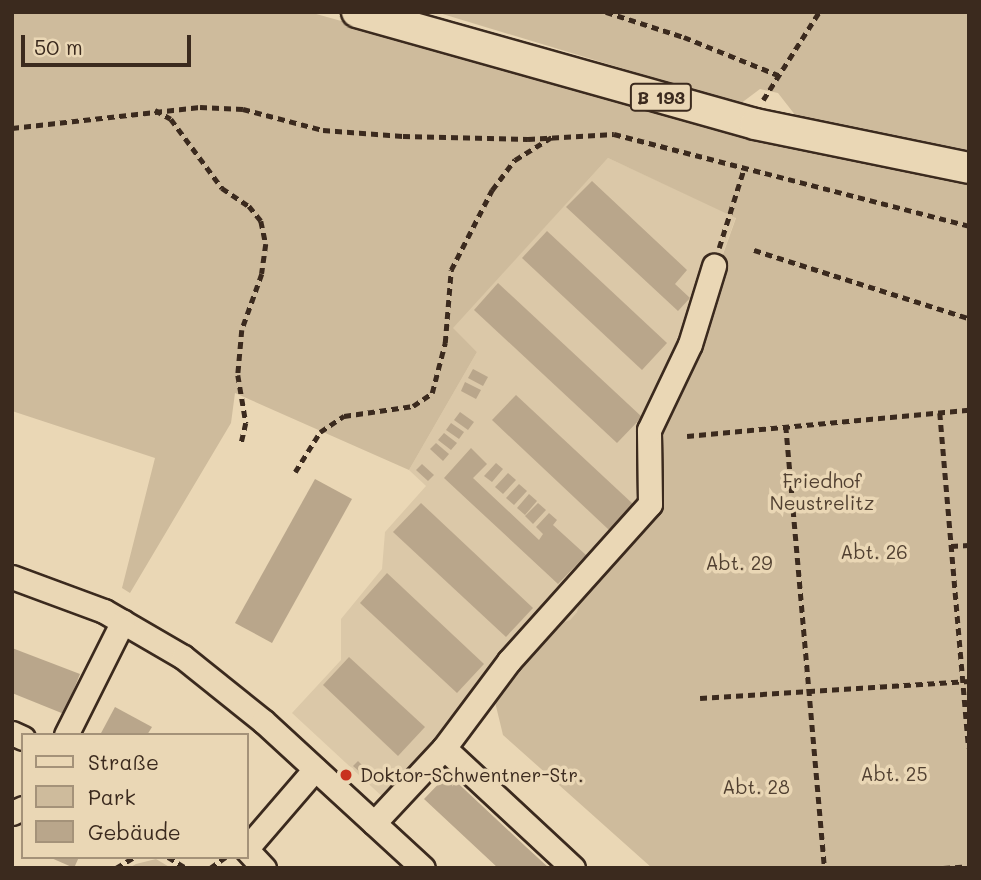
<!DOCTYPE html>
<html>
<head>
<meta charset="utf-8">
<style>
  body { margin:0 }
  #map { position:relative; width:981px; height:880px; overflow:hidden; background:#ead7b5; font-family:Mali,sans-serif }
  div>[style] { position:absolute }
  .built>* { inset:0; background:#dbc8a8 }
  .green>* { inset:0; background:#cebb9c }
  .building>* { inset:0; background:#b9a68b }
  .path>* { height:4.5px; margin-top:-2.25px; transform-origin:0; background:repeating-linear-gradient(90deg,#3b2a1e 0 7px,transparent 0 12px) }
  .roads { filter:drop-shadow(2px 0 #3b2a1e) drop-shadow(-2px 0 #3b2a1e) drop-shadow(0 2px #3b2a1e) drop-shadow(0 -2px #3b2a1e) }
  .minor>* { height:23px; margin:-11.5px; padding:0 11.5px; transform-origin:11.5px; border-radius:11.5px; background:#ead7b5 }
  .major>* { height:30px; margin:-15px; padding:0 15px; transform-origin:15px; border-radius:15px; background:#ead7b5 }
  .dots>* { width:19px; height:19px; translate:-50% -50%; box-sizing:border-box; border:4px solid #ead7b5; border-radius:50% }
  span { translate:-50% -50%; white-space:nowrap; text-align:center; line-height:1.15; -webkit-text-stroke:7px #ead7b5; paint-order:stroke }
  .shield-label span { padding:2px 5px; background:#ead7b5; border:2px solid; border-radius:5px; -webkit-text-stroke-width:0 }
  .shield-label { font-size:18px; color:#3b2a1e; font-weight:700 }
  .park-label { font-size:19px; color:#514031 }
  .poi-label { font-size:19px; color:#3b2a1e }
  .left { translate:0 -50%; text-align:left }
  .frame { position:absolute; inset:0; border:14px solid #3b2a1e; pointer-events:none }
  .legend { position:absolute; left:21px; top:733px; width:228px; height:126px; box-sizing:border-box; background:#ead7b5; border:2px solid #a49279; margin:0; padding:9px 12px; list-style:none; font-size:21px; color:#3b2a1e }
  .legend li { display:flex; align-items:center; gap:14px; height:35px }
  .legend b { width:35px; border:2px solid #a49279 }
  .scale { position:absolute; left:21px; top:35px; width:170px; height:32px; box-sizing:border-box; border:4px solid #3b2a1e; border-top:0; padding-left:9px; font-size:21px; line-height:24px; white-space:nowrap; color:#3b2a1e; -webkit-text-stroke:5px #ead7b5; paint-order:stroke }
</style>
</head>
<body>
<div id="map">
  <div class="built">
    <div style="clip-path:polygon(608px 158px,736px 217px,661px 426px,663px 457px,656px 505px,580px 593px,577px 612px,570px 620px,552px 626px,510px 675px,485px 719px,471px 707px,386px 800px,292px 713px,341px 660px,341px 619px,382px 569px,385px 532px,426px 486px,409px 470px,477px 352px,452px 328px)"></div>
  </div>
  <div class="green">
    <div style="clip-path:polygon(12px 12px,309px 12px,805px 150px,969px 184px,969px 868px,652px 868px,503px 735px,495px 702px,510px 675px,552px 626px,570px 620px,577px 612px,580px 593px,656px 505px,663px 457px,661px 426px,736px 218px,608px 158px,453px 328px,477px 352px,409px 470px,235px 393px,231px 423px,130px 593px,122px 588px,155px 458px,12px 411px)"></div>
    <div style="clip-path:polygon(436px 12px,969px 12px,969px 152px,799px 120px,778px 93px,760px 89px,740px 104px)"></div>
    <div style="clip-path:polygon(156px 859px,171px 868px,129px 868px,136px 864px)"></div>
  </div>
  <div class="building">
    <div style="clip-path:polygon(592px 181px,687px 270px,675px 284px,690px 298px,678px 311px,566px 207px)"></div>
    <div style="clip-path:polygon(547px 231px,667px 343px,642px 370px,522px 258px)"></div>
    <div style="clip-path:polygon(498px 283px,642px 417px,617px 443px,474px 310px)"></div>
    <div style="clip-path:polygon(473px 369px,488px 377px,483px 386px,468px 378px)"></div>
    <div style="clip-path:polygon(465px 382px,481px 390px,476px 399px,461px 391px)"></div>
    <div style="clip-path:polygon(516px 395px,633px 504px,609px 530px,492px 420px)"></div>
    <div style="clip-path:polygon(460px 412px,474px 422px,468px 430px,454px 420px)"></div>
    <div style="clip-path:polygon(451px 423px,464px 432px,459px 439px,446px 430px)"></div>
    <div style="clip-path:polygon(444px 433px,457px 443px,451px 450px,438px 440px)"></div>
    <div style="clip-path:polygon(436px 443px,449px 454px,443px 461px,430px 449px)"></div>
    <div style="clip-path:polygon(471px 448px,487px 464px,473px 478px,522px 524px,539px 540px,543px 534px,536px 527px,549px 513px,557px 520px,553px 525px,586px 555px,558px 584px,444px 478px)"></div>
    <div style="clip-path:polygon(496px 463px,503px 469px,492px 482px,484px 476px)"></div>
    <div style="clip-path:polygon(422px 464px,434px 475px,428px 481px,416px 470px)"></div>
    <div style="clip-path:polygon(508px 473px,516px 480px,503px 494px,495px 487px)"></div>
    <div style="clip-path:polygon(315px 479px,352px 499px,272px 643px,235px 623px)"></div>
    <div style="clip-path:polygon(519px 484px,527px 491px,514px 505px,506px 498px)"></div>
    <div style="clip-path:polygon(529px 494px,537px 501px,525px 515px,517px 508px)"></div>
    <div style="clip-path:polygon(421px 503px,533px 608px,506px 637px,393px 532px)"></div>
    <div style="clip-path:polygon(538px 503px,546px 510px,533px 524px,525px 516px)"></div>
    <div style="clip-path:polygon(387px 573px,484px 664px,457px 693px,360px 603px)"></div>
    <div style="clip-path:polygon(12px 648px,80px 674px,64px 714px,12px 693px)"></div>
    <div style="clip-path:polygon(349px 657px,425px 727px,398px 756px,323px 685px)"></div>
    <div style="clip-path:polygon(115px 707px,152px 727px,147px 735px,100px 735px)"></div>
    <div style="clip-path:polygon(358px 761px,365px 768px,361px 773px,353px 766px)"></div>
    <div style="clip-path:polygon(448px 774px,525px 846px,549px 868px,498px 868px,424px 799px)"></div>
    <div style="clip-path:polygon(49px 857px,79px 857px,74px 868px)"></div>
  </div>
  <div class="path">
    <div style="left:606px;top:12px;width:82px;rotate:17.8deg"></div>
    <div style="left:684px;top:37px;width:101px;rotate:22deg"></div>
    <div style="left:763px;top:100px;width:104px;rotate:-57.5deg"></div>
    <div style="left:155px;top:110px;width:18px;rotate:29deg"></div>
    <div style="left:171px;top:119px;width:86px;rotate:53.5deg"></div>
    <div style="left:222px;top:188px;width:32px;rotate:34deg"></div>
    <div style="left:249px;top:206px;width:19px;rotate:51deg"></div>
    <div style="left:261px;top:221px;width:24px;rotate:78deg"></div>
    <div style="left:266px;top:244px;width:30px;rotate:98deg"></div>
    <div style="left:262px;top:274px;width:59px;rotate:109.7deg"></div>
    <div style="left:242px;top:330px;width:45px;rotate:95.1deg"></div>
    <div style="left:238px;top:375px;width:49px;rotate:80.5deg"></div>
    <div style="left:246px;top:423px;width:22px;rotate:103deg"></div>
    <div style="left:12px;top:128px;width:189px;rotate:-6.4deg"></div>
    <div style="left:200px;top:107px;width:43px;rotate:2.7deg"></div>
    <div style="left:243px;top:109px;width:83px;rotate:14.7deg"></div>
    <div style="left:323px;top:130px;width:80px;rotate:4.3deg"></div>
    <div style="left:403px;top:136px;width:125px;rotate:1.4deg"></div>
    <div style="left:528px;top:139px;width:86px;rotate:-3.3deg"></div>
    <div style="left:614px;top:134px;width:367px;rotate:14.5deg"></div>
    <div style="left:719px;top:248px;width:84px;rotate:-72.6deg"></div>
    <div style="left:754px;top:250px;width:225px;rotate:17.6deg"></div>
    <div style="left:940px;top:413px;width:336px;rotate:85.1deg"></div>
    <div style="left:786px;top:426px;width:444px;rotate:85deg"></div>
    <div style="left:687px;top:436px;width:283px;rotate:-5.3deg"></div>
    <div style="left:295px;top:472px;width:47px;rotate:-58deg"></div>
    <div style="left:320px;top:432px;width:29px;rotate:-34deg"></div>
    <div style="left:344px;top:416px;width:70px;rotate:-8.2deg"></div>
    <div style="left:413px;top:406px;width:23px;rotate:-34deg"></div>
    <div style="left:432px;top:393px;width:52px;rotate:-75.4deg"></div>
    <div style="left:445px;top:343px;width:73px;rotate:-85.3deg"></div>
    <div style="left:451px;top:270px;width:90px;rotate:-62.9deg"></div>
    <div style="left:492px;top:190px;width:38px;rotate:-53deg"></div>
    <div style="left:515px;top:160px;width:44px;rotate:-31.9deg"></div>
    <div style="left:951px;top:546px;width:18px;rotate:-3deg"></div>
    <div style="left:700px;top:698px;width:270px;rotate:-3.6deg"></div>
    <div style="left:168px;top:857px;width:21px;rotate:31deg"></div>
    <div style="left:116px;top:868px;width:21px;rotate:-31deg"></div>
    <div style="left:210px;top:868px;width:19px;rotate:-35deg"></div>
    <div style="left:943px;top:868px;width:26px;rotate:-4deg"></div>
  </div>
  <div class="roads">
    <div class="minor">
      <div style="left:12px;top:577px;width:98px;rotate:20.3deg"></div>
      <div style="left:104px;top:611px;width:91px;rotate:30.2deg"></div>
      <div style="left:183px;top:657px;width:102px;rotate:38.7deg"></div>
      <div style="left:263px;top:721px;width:217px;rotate:42.6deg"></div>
      <div style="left:12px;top:733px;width:12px;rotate:24deg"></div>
      <div style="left:66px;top:735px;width:127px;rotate:-63.4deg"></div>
      <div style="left:444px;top:748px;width:176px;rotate:42.9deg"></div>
      <div style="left:12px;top:813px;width:12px;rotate:-24deg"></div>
      <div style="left:374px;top:823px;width:103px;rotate:-47deg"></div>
      <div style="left:444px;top:748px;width:109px;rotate:-53.2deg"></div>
      <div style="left:509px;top:661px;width:211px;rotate:-48.1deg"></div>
      <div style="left:650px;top:504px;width:74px;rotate:-90.8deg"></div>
      <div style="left:649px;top:430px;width:95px;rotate:-64.5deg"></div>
      <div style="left:690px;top:344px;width:82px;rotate:-72.9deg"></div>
      <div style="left:247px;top:848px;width:104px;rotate:-49.3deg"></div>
      <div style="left:247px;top:850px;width:25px;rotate:47deg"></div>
    </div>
    <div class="major">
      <div style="left:357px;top:12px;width:413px;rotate:15.7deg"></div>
      <div style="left:755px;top:124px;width:218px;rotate:11.6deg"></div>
    </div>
  </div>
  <div class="dots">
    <div style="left:346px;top:775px;background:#c8321e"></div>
  </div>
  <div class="shield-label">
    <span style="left:661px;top:97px">B 193</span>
  </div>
  <div class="park-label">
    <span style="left:822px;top:492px">Friedhof<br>Neustrelitz</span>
    <span style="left:874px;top:552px">Abt. 26</span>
    <span style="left:739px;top:563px">Abt. 29</span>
    <span style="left:894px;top:774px">Abt. 25</span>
    <span style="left:756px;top:787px">Abt. 28</span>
  </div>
  <div class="poi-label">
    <span class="left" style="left:360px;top:775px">Doktor-Schwentner-Str.</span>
  </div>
  <div class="frame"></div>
  <ul class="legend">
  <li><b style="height:9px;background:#ead7b5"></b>Straße</li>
  <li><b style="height:19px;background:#cebb9c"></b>Park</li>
  <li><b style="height:19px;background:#b9a68b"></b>Gebäude</li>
  </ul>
  <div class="scale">50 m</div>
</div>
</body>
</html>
